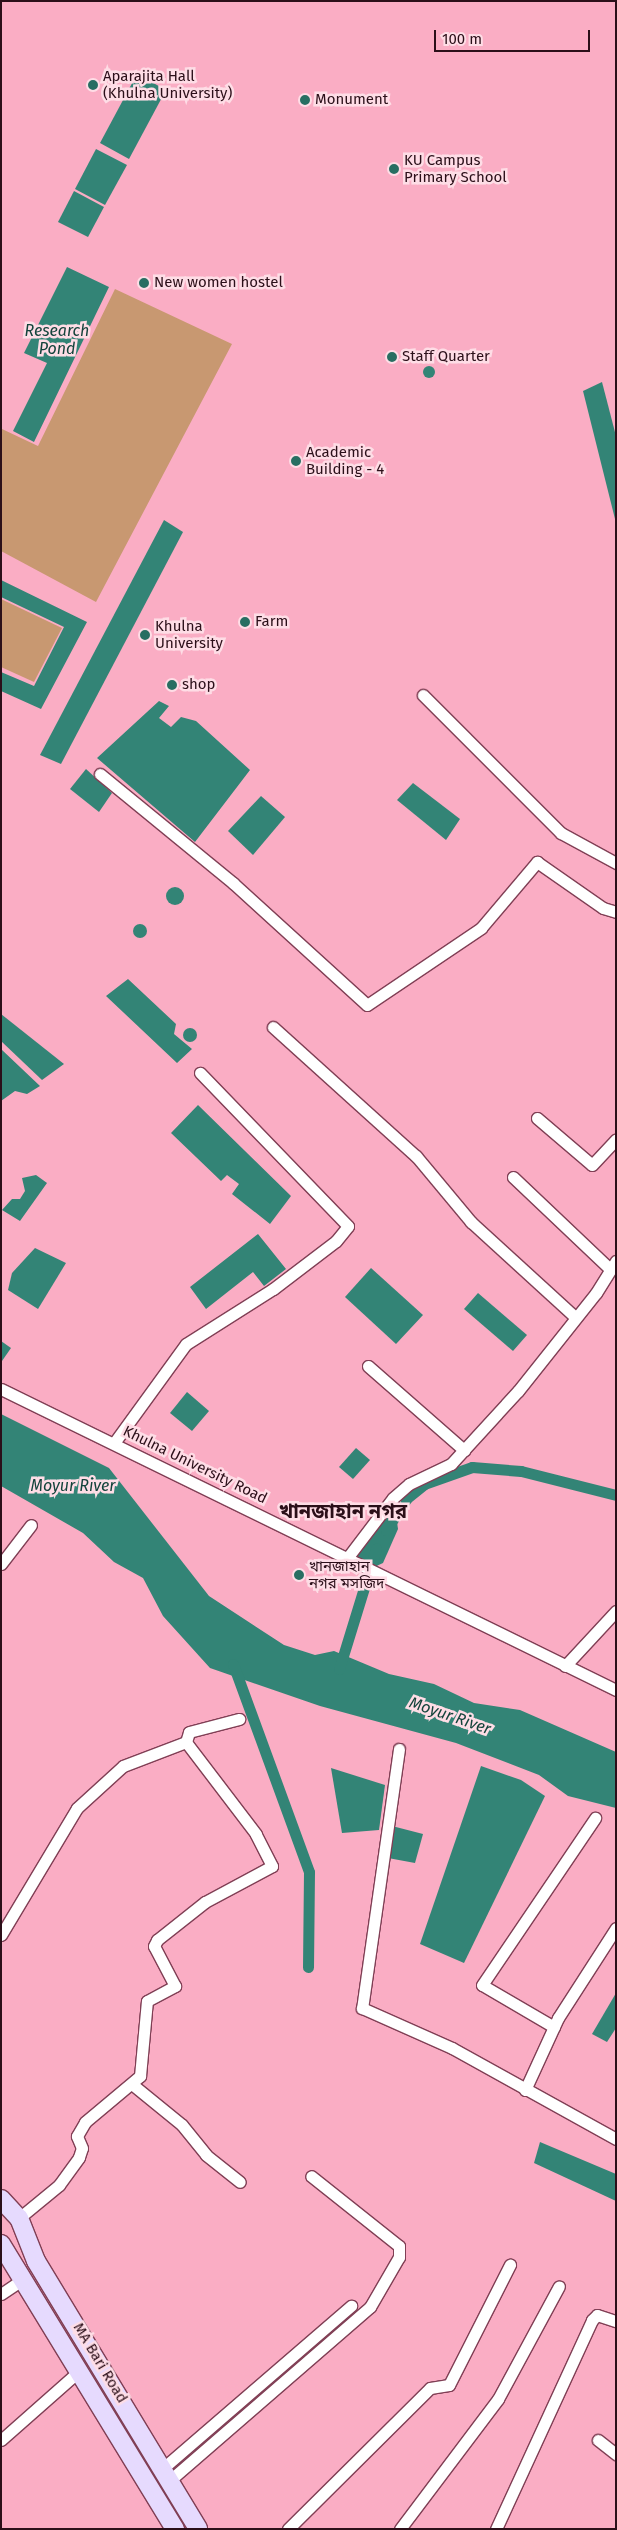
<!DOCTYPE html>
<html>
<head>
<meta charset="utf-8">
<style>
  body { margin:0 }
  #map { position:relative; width:617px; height:2530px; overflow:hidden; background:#faadc4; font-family:"Fira Sans","Noto Sans Bengali",sans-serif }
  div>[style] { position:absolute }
  .green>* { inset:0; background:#c89871 }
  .water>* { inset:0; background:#338476 }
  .round { border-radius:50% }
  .canal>* { height:11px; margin:-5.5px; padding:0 5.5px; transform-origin:5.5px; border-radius:5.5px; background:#338476 }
  .roads { filter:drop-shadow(1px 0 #803f55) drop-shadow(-1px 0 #803f55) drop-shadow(0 1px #803f55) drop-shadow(0 -1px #803f55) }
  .street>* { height:11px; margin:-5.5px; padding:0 5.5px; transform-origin:5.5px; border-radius:5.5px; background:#fff }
  .primary>* { height:18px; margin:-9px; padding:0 9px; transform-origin:9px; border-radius:9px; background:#e6dafe }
  .dots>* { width:14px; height:14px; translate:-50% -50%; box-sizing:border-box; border:2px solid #fedde6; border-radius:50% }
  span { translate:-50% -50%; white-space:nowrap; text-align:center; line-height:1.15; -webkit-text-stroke:5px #fedde6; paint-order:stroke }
  .poi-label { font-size:15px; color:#2b0f19 }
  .left { translate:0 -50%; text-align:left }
  .street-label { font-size:15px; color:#2b0f19 }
  .water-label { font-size:16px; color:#13433b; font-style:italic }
  .district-label { font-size:20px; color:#2b0f19; font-weight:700 }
  .frame { position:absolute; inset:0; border:2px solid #2b0f19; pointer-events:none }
  .scale { position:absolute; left:434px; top:30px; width:156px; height:22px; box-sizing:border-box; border:2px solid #2b0f19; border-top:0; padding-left:6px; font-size:15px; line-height:18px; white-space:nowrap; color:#2b0f19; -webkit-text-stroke:4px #fedde6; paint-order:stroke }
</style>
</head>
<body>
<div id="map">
  <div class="green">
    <div style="clip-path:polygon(115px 289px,232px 344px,96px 602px,1px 551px,2px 429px,38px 446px)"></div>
    <div style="clip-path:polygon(1px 599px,62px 628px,34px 682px,1px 667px)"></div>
  </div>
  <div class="water">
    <div style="clip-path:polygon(137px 74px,166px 90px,129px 159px,100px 143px)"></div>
    <div style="clip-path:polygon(96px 149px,127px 165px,105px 205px,75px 189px)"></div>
    <div style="clip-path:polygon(74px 191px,104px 207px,88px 237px,58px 222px)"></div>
    <div style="clip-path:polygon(67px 267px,109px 287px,34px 442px,13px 431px,47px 363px,24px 353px)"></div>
    <div class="round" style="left:423px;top:366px;width:12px;height:12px"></div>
    <div style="clip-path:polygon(602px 382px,616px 436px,616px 523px,583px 391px)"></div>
    <div style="clip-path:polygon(164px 520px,183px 532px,61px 764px,40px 755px)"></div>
    <div style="clip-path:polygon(1px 580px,87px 622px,41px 709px,1px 691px,1px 672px,34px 686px,64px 627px,1px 597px)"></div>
    <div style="clip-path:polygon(159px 701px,169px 706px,159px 718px,171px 727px,181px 717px,196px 721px,250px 770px,195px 842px,97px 758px)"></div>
    <div style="clip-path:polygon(86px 769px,112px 793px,99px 812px,70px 789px)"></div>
    <div style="clip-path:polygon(413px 783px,460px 819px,446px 840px,397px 800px)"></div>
    <div style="clip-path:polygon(261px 796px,285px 817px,253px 855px,228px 831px)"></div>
    <div class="round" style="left:166px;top:887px;width:18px;height:18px"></div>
    <div class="round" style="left:133px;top:924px;width:14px;height:14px"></div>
    <div style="clip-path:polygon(128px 979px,176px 1024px,174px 1034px,192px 1049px,177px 1063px,106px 996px)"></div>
    <div style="clip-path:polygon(1px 1014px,64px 1064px,42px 1080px,1px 1041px)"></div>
    <div class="round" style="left:183px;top:1028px;width:14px;height:14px"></div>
    <div style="clip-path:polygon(1px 1049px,40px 1086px,27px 1094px,15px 1091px,1px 1101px)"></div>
    <div style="clip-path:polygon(198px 1105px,291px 1196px,270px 1224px,232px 1194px,239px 1184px,227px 1175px,221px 1181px,171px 1133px)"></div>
    <div style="clip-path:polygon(36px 1175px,47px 1183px,20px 1221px,2px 1210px,12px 1199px,20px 1199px,25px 1191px,22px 1178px)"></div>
    <div style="clip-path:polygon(258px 1234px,286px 1269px,264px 1286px,253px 1272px,206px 1309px,190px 1287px)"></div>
    <div style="clip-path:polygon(35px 1248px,66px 1263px,38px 1309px,8px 1290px,12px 1273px)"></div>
    <div style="clip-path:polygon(371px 1268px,423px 1315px,396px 1344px,345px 1297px)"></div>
    <div style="clip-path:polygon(478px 1293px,527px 1335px,513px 1351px,464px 1309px)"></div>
    <div style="clip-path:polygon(1px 1341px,11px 1348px,2px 1361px,1px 1360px)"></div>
    <div style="clip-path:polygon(187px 1392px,209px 1411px,192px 1431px,170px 1413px)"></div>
    <div style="clip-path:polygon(1px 1414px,109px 1468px,209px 1596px,284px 1645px,315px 1655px,334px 1651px,389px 1674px,434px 1684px,474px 1703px,520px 1710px,616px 1752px,616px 1808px,568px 1796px,539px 1775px,456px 1743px,320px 1706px,210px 1668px,163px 1616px,143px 1578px,114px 1562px,83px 1533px,1px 1486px)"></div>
    <div style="clip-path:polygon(356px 1448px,370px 1460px,353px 1479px,339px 1467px)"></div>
    <div style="clip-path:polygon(383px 1515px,397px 1522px,398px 1529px,383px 1563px,372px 1568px,357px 1556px)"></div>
    <div style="clip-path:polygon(481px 1766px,521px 1780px,545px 1796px,464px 1963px,420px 1944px)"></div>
    <div style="clip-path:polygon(331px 1768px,385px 1785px,379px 1830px,342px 1833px)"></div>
    <div style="clip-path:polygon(392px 1826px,423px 1834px,415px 1863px,388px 1858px)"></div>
    <div style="clip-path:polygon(616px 1993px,616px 2028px,607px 2042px,592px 2034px)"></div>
    <div style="clip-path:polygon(540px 2142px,616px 2174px,616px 2201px,534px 2163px)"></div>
  </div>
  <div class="canal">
    <div style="left:386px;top:1530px;width:38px;rotate:-57deg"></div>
    <div style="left:407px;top:1498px;width:22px;rotate:-39deg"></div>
    <div style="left:424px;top:1484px;width:51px;rotate:-19.5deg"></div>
    <div style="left:472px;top:1467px;width:49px;rotate:4.7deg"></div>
    <div style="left:521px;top:1471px;width:98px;rotate:14.2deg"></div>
    <div style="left:233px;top:1664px;width:221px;rotate:69.9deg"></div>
    <div style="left:309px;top:1872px;width:95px;rotate:90.6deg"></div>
    <div style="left:339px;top:1669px;width:126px;rotate:-72.9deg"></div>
  </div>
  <div class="roads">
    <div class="street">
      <div style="left:423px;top:695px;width:195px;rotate:45deg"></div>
      <div style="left:561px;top:833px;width:63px;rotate:28.6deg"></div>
      <div style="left:100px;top:774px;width:172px;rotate:39.3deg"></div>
      <div style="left:233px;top:883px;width:181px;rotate:42.3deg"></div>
      <div style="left:367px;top:1005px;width:138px;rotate:-34deg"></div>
      <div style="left:481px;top:928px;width:87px;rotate:-49.7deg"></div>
      <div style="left:537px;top:862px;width:80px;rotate:34.9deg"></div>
      <div style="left:603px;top:908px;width:14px;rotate:17deg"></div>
      <div style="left:273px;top:1027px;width:193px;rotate:42.1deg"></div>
      <div style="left:416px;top:1156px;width:86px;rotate:50.2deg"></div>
      <div style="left:471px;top:1222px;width:141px;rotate:42.4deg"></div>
      <div style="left:537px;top:1118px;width:72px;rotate:40.5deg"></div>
      <div style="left:592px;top:1165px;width:35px;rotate:-47deg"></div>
      <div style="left:513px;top:1177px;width:134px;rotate:43.5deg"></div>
      <div style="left:368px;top:1366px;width:128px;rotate:41.2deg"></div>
      <div style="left:1px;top:1389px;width:685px;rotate:26.08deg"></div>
      <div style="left:114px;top:1443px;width:122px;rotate:-54deg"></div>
      <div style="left:186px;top:1344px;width:103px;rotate:-32.3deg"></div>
      <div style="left:273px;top:1289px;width:79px;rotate:-37.3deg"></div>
      <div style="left:336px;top:1241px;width:19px;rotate:-51deg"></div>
      <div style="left:348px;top:1226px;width:213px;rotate:-134deg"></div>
      <div style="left:348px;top:1557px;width:74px;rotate:-52.7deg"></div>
      <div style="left:393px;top:1498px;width:21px;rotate:-41deg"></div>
      <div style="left:409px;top:1484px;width:47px;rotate:-25.5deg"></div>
      <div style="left:451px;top:1464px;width:99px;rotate:-47.5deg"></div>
      <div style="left:518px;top:1391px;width:125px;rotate:-51.5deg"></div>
      <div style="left:596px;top:1293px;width:38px;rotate:-58deg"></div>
      <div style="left:1px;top:1564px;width:49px;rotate:-52.4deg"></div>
      <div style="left:565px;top:1666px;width:75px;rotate:-47.2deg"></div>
      <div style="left:399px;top:1749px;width:262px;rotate:98.1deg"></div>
      <div style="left:362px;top:2008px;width:98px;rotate:24deg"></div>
      <div style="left:452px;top:2048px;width:188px;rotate:29deg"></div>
      <div style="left:1px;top:1935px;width:148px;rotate:-59.1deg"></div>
      <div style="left:77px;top:1808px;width:62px;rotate:-42.4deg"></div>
      <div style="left:123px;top:1766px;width:67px;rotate:-20.9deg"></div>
      <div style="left:186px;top:1742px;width:10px;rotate:-73deg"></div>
      <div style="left:189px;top:1732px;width:52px;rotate:-14.6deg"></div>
      <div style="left:554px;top:2027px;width:83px;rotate:-149.7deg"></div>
      <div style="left:482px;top:1985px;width:202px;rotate:-55.9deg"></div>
      <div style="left:133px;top:2085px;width:63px;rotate:39.2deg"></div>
      <div style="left:182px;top:2125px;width:38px;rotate:51deg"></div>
      <div style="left:206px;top:2155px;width:43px;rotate:38.5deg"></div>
      <div style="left:525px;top:2090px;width:79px;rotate:-65.4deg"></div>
      <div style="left:558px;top:2018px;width:107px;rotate:-57.2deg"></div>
      <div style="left:19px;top:2218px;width:52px;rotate:-39.5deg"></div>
      <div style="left:59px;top:2185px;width:34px;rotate:-54deg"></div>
      <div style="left:79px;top:2157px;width:9px;rotate:-72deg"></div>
      <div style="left:82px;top:2148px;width:13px;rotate:-113deg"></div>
      <div style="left:77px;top:2136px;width:16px;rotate:-60deg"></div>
      <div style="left:85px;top:2122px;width:72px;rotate:-39.9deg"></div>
      <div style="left:140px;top:2076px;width:75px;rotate:-84.7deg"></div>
      <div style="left:147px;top:2001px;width:32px;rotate:-28deg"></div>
      <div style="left:175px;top:1986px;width:45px;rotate:-117.7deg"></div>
      <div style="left:154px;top:1946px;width:7px;rotate:-63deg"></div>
      <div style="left:157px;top:1940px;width:61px;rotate:-38.4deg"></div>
      <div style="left:205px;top:1902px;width:76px;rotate:-28.2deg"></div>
      <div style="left:272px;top:1866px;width:36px;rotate:-117deg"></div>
      <div style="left:256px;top:1834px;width:116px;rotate:-127.3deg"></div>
      <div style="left:1px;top:2294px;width:27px;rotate:-34deg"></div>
      <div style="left:1px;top:2440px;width:106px;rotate:-41.5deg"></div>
      <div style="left:598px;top:2440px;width:23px;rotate:38deg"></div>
      <div style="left:162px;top:2469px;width:250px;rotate:-40.8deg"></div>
      <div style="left:169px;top:2481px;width:266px;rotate:-40.9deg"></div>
      <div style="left:370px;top:2307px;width:58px;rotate:-59.9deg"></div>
      <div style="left:399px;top:2257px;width:11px;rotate:-90deg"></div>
      <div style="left:399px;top:2246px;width:112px;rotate:-141.5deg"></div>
      <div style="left:288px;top:2529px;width:200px;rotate:-44.8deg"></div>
      <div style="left:430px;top:2388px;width:19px;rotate:-9deg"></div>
      <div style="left:449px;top:2385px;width:135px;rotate:-63.1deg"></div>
      <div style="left:400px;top:2529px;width:163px;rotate:-53deg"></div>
      <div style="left:498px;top:2399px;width:128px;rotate:-61.6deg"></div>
      <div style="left:496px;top:2529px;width:230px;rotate:-65.3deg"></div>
      <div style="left:592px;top:2320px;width:7px;rotate:-45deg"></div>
      <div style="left:597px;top:2315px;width:20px;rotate:18deg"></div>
    </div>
    <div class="primary">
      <div style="left:1px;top:2199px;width:26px;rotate:47deg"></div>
      <div style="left:19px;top:2218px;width:46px;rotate:68.4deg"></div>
      <div style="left:36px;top:2261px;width:313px;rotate:58.8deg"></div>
      <div style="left:1px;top:2244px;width:334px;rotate:58.6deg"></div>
    </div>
  </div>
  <div class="dots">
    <div style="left:93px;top:85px;background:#286e62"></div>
    <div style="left:305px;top:100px;background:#286e62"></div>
    <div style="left:394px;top:169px;background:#286e62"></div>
    <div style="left:144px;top:283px;background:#286e62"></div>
    <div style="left:392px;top:357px;background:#286e62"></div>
    <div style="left:296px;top:461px;background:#286e62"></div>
    <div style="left:245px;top:622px;background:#286e62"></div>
    <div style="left:145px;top:635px;background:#286e62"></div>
    <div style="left:172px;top:685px;background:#286e62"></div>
    <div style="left:299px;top:1575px;background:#286e62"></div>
  </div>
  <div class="poi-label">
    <span class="left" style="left:103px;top:85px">Aparajita Hall<br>(Khulna University)</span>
    <span class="left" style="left:315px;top:100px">Monument</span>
    <span class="left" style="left:404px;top:169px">KU Campus<br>Primary School</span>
    <span class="left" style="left:154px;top:283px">New women hostel</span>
    <span class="left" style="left:402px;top:357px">Staff Quarter</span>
    <span class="left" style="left:306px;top:461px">Academic<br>Building - 4</span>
    <span class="left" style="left:255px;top:622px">Farm</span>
    <span class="left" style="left:155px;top:635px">Khulna<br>University</span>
    <span class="left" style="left:182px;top:685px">shop</span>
    <span class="left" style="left:309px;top:1575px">খানজাহান<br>নগর মসজিদ</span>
  </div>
  <div class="street-label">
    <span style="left:195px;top:1465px;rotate:26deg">Khulna University Road</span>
    <span style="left:100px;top:2363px;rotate:59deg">MA Bari Road</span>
  </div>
  <div class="water-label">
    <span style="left:57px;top:340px">Research<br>Pond</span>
    <span style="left:73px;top:1486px">Moyur River</span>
    <span style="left:450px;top:1716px;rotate:19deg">Moyur River</span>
  </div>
  <div class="district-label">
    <span style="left:343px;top:1511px">খানজাহান নগর</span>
  </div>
  <div class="frame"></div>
  <div class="scale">100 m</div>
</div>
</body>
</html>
